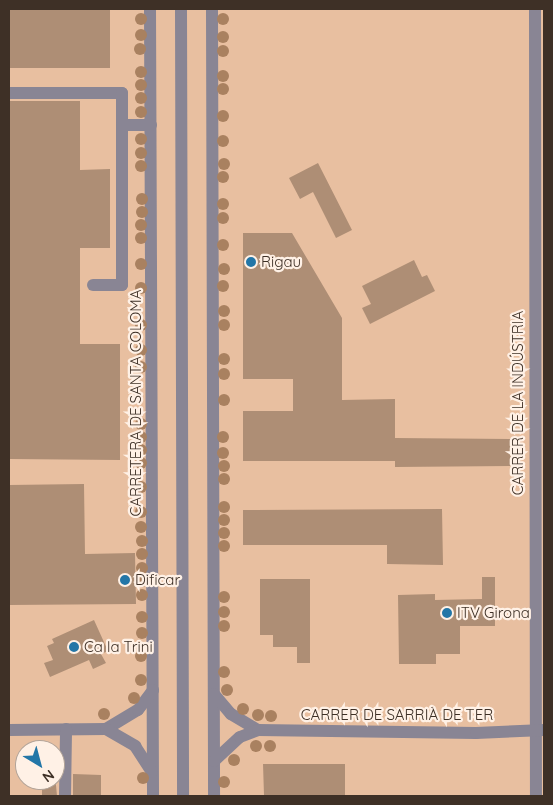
<!DOCTYPE html>
<html>
<head>
<meta charset="utf-8">
<style>
  body { margin:0 }
  #map { position:relative; width:553px; height:805px; overflow:hidden; background:#eecbb1; font-family:Quicksand,sans-serif }
  div>[style] { position:absolute }
  .built>* { inset:0; background:#e8bfa0 }
  .building>* { inset:0; background:#ae8e75 }
  .minor>* { height:12px; margin:-6px; padding:0 6px; transform-origin:6px; border-radius:6px; background:#898594 }
  .trees>* { width:12px; height:12px; margin:-6px; border-radius:50%; background:#a98160 }
  .dots>* { width:14px; height:14px; translate:-50% -50%; box-sizing:border-box; border:2px solid #fff1e6; border-radius:50% }
  span { translate:-50% -50%; white-space:nowrap; text-align:center; line-height:1.15; -webkit-text-stroke:4.5px #fff1e6; paint-order:stroke }
  .poi-label { font-size:15px; color:#3e3026 }
  .left { translate:0 -50%; text-align:left }
  .street-label { font-size:15px; color:#3e3026 }
  .frame { position:absolute; inset:0; border:10px solid #3e3026; pointer-events:none }
  .north { position:absolute; left:15px; top:740px; width:50px; height:50px; box-sizing:border-box; background:#fff1e6; border:1px solid #b2a499; border-radius:50%; rotate:143deg; font-size:14px; font-weight:700; line-height:20px; text-align:center; color:#3e3026 }
  .north::after { content:''; display:block; margin:auto; width:18px; height:22px; background:#2376a7; clip-path:polygon(50% 0,100% 100%,50% 72%,0 100%) }
</style>
</head>
<body>
<div id="map">
  <div class="built">
    <div style="clip-path:polygon(evenodd,9px 9px,544px 9px,544px 796px,9px 796px,9px 9px,25px 750px,55px 750px,55px 780px,25px 780px,25px 750px)"></div>
  </div>
  <div class="building">
    <div style="clip-path:polygon(9px 9px,110px 9px,110px 68px,9px 68px)"></div>
    <div style="clip-path:polygon(9px 101px,80px 101px,80px 170px,110px 169px,110px 248px,80px 248px,80px 344px,120px 344px,120px 460px,9px 459px)"></div>
    <div style="clip-path:polygon(318px 163px,352px 230px,336px 238px,313px 192px,300px 199px,289px 178px)"></div>
    <div style="clip-path:polygon(243px 233px,292px 233px,342px 318px,342px 400px,395px 399px,395px 438px,514px 439px,515px 466px,395px 467px,395px 461px,243px 461px,243px 411px,293px 411px,293px 379px,243px 379px)"></div>
    <div style="clip-path:polygon(414px 260px,422px 277px,427px 275px,435px 291px,370px 324px,362px 308px,371px 304px,362px 286px)"></div>
    <div style="clip-path:polygon(84px 484px,85px 554px,135px 553px,136px 604px,9px 605px,9px 485px)"></div>
    <div style="clip-path:polygon(442px 509px,443px 565px,387px 564px,387px 545px,243px 545px,243px 510px)"></div>
    <div style="clip-path:polygon(482px 577px,495px 577px,495px 626px,460px 626px,460px 654px,436px 654px,436px 664px,399px 664px,398px 595px,435px 594px,435px 600px,482px 599px)"></div>
    <div style="clip-path:polygon(260px 579px,310px 579px,310px 663px,297px 663px,297px 647px,273px 647px,273px 635px,260px 635px)"></div>
    <div style="clip-path:polygon(94px 620px,108px 651px,101px 654px,106px 663px,93px 669px,89px 660px,50px 677px,44px 663px,53px 660px,47px 646px,54px 643px,52px 639px)"></div>
    <div style="clip-path:polygon(263px 764px,345px 764px,345px 796px,264px 796px)"></div>
    <div style="clip-path:polygon(55px 774px,57px 796px,42px 796px,42px 780px,55px 780px)"></div>
    <div style="clip-path:polygon(73px 774px,101px 775px,101px 796px,73px 796px)"></div>
  </div>
  <div class="minor">
    <div style="left:150px;top:9px;width:787px;rotate:89.78deg"></div>
    <div style="left:181px;top:9px;width:787px;rotate:89.85deg"></div>
    <div style="left:212px;top:9px;width:787px;rotate:89.85deg"></div>
    <div style="left:535px;top:9px;width:787px;rotate:89.93deg"></div>
    <div style="left:9px;top:93px;width:113px"></div>
    <div style="left:122px;top:93px;width:192px;rotate:90deg"></div>
    <div style="left:122px;top:285px;width:29px;rotate:180deg"></div>
    <div style="left:122px;top:125px;width:29px"></div>
    <div style="left:214px;top:694px;width:26px;rotate:50deg"></div>
    <div style="left:231px;top:714px;width:31px;rotate:31deg"></div>
    <div style="left:106px;top:729px;width:37px;rotate:-31deg"></div>
    <div style="left:138px;top:710px;width:25px;rotate:-53deg"></div>
    <div style="left:9px;top:730px;width:97px;rotate:-0.6deg"></div>
    <div style="left:106px;top:729px;width:34px;rotate:30deg"></div>
    <div style="left:135px;top:746px;width:31px;rotate:57deg"></div>
    <div style="left:214px;top:761px;width:35px;rotate:-43deg"></div>
    <div style="left:240px;top:737px;width:19px;rotate:-21deg"></div>
    <div style="left:258px;top:730px;width:218px;rotate:0.8deg"></div>
    <div style="left:476px;top:733px;width:68px;rotate:-2.5deg"></div>
    <div style="left:65px;top:796px;width:67px;rotate:-89.1deg"></div>
  </div>
  <div class="trees">
    <div style="left:141px;top:19px"></div>
    <div style="left:223px;top:19px"></div>
    <div style="left:141px;top:35px"></div>
    <div style="left:223px;top:37px"></div>
    <div style="left:140px;top:49px"></div>
    <div style="left:223px;top:51px"></div>
    <div style="left:141px;top:72px"></div>
    <div style="left:223px;top:76px"></div>
    <div style="left:141px;top:85px"></div>
    <div style="left:223px;top:89px"></div>
    <div style="left:141px;top:98px"></div>
    <div style="left:141px;top:112px"></div>
    <div style="left:223px;top:116px"></div>
    <div style="left:141px;top:139px"></div>
    <div style="left:223px;top:141px"></div>
    <div style="left:141px;top:153px"></div>
    <div style="left:224px;top:164px"></div>
    <div style="left:141px;top:166px"></div>
    <div style="left:223px;top:177px"></div>
    <div style="left:142px;top:199px"></div>
    <div style="left:223px;top:204px"></div>
    <div style="left:142px;top:212px"></div>
    <div style="left:223px;top:218px"></div>
    <div style="left:141px;top:225px"></div>
    <div style="left:141px;top:238px"></div>
    <div style="left:223px;top:245px"></div>
    <div style="left:141px;top:264px"></div>
    <div style="left:224px;top:269px"></div>
    <div style="left:223px;top:286px"></div>
    <div style="left:141px;top:288px"></div>
    <div style="left:224px;top:311px"></div>
    <div style="left:141px;top:325px"></div>
    <div style="left:224px;top:325px"></div>
    <div style="left:141px;top:350px"></div>
    <div style="left:224px;top:359px"></div>
    <div style="left:141px;top:367px"></div>
    <div style="left:224px;top:374px"></div>
    <div style="left:224px;top:400px"></div>
    <div style="left:141px;top:424px"></div>
    <div style="left:141px;top:437px"></div>
    <div style="left:223px;top:437px"></div>
    <div style="left:141px;top:450px"></div>
    <div style="left:223px;top:453px"></div>
    <div style="left:141px;top:463px"></div>
    <div style="left:224px;top:466px"></div>
    <div style="left:224px;top:479px"></div>
    <div style="left:141px;top:487px"></div>
    <div style="left:224px;top:507px"></div>
    <div style="left:141px;top:512px"></div>
    <div style="left:224px;top:520px"></div>
    <div style="left:141px;top:527px"></div>
    <div style="left:224px;top:533px"></div>
    <div style="left:142px;top:541px"></div>
    <div style="left:224px;top:546px"></div>
    <div style="left:142px;top:554px"></div>
    <div style="left:142px;top:568px"></div>
    <div style="left:142px;top:581px"></div>
    <div style="left:142px;top:595px"></div>
    <div style="left:224px;top:597px"></div>
    <div style="left:224px;top:612px"></div>
    <div style="left:142px;top:617px"></div>
    <div style="left:224px;top:626px"></div>
    <div style="left:142px;top:633px"></div>
    <div style="left:141px;top:656px"></div>
    <div style="left:224px;top:672px"></div>
    <div style="left:141px;top:680px"></div>
    <div style="left:227px;top:690px"></div>
    <div style="left:134px;top:698px"></div>
    <div style="left:243px;top:709px"></div>
    <div style="left:104px;top:714px"></div>
    <div style="left:258px;top:715px"></div>
    <div style="left:271px;top:716px"></div>
    <div style="left:256px;top:746px"></div>
    <div style="left:270px;top:746px"></div>
    <div style="left:234px;top:760px"></div>
    <div style="left:143px;top:778px"></div>
    <div style="left:224px;top:782px"></div>
  </div>
  <div class="dots">
    <div style="left:251px;top:262px;background:#2376a7"></div>
    <div style="left:125px;top:580px;background:#2376a7"></div>
    <div style="left:447px;top:613px;background:#2376a7"></div>
    <div style="left:74px;top:647px;background:#2376a7"></div>
  </div>
  <div class="poi-label">
    <span class="left" style="left:261px;top:262px">Rigau</span>
    <span class="left" style="left:135px;top:580px">Dificar</span>
    <span class="left" style="left:457px;top:613px">ITV Girona</span>
    <span class="left" style="left:84px;top:647px">Ca la Trini</span>
  </div>
  <div class="street-label">
    <span style="left:136px;top:403px;rotate:-90deg">CARRETERA DE SANTA COLOMA</span>
    <span style="left:518px;top:403px;rotate:-90deg">CARRER DE LA INDÚSTRIA</span>
    <span style="left:397px;top:715px">CARRER DE SARRIÀ DE TER</span>
  </div>
  <div class="frame"></div>
  <div class="north">N</div>
</div>
</body>
</html>
